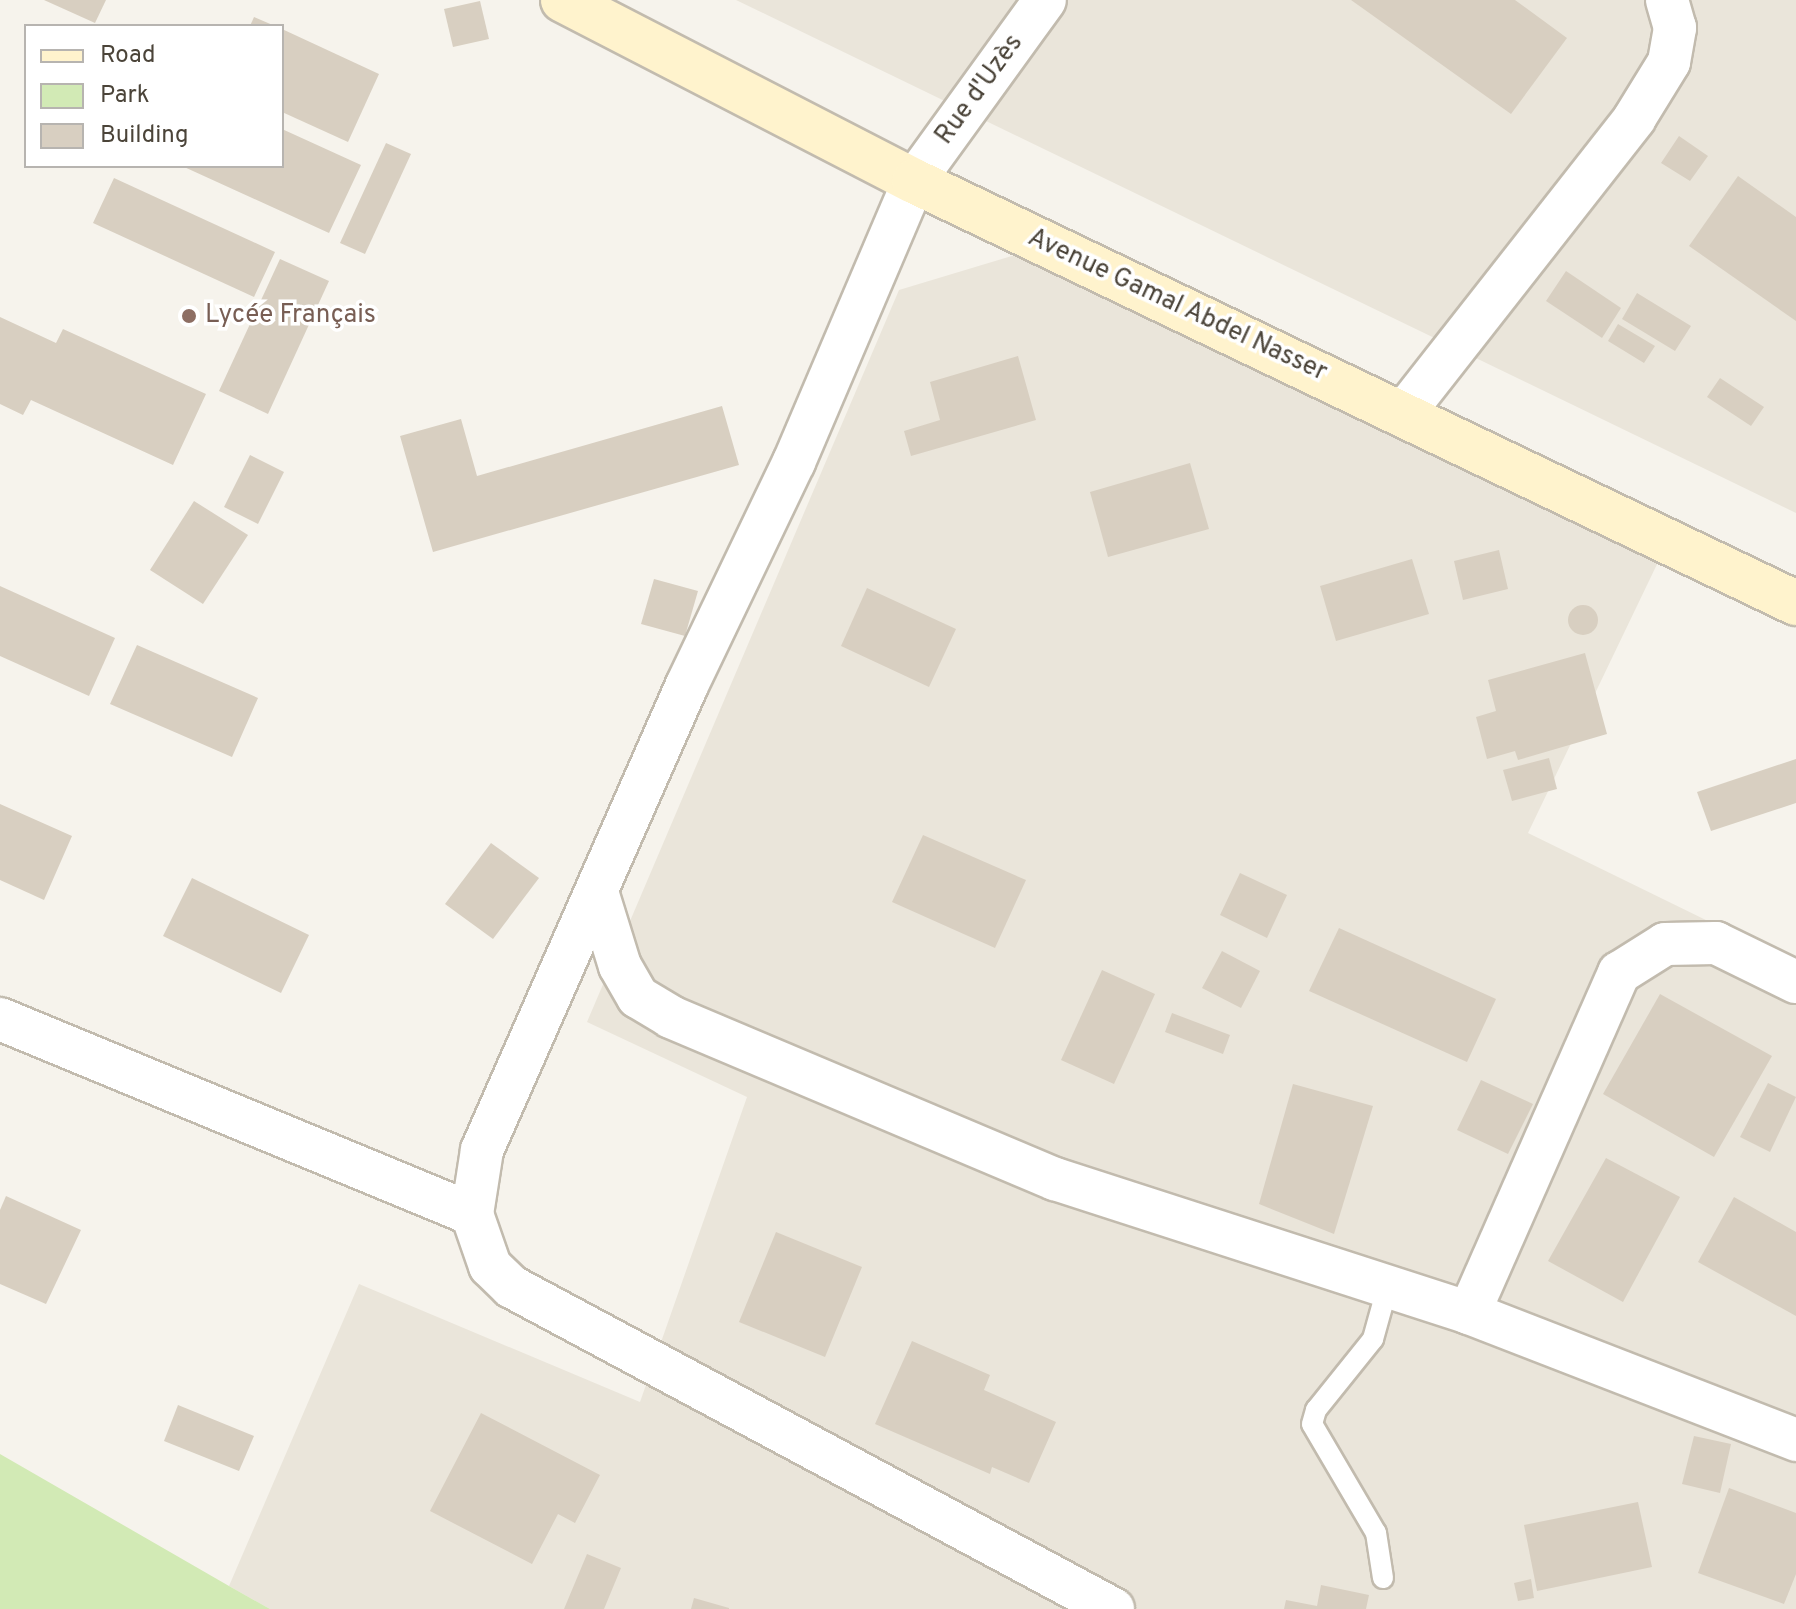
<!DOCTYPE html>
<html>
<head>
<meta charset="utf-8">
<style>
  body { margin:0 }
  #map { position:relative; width:1796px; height:1609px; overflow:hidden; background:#f6f3ec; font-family:Overpass,sans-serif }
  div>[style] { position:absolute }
  .residential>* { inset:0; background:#eae5da }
  .green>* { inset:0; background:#d2eab5 }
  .building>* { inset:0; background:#d8cfc1 }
  .round { border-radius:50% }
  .roads { filter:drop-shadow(2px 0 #c2bbae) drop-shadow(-2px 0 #c2bbae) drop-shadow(0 2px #c2bbae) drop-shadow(0 -2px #c2bbae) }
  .lane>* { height:20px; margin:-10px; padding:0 10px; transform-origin:10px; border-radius:10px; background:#fff }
  .street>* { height:42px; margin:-21px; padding:0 21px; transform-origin:21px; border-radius:21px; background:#fff }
  .secondary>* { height:44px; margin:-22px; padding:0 22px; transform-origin:22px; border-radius:22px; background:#fff3cd }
  .dots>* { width:22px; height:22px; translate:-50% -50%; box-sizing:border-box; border:4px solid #fff; border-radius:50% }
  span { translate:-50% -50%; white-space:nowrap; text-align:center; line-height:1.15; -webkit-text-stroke:7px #fff; paint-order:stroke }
  .street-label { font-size:26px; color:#4b4439 }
  .education-label { font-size:26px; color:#785e54 }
  .left { translate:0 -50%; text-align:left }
  .legend { position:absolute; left:24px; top:24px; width:260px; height:144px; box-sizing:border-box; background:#fff; border:2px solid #b7b4b0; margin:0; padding:10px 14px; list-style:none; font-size:24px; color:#4b4439 }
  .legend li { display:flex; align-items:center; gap:16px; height:40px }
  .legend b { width:40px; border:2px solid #b7b4b0 }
</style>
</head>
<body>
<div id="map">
  <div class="residential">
    <div style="clip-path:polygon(736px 0,1796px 0,1796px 513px)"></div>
    <div style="clip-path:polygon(1015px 255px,1660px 558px,1528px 833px,1796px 964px,1796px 1609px,270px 1609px,229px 1586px,359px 1284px,640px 1402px,747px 1097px,587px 1022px,899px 290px)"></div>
  </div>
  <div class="green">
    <div style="clip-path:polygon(0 1454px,229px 1586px,270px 1609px,0 1609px)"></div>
  </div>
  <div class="building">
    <div style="clip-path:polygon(44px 0,106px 0,95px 23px)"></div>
    <div style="clip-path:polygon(1351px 0,1515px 0,1567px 38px,1511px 114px)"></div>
    <div style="clip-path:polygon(480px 1px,489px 39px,453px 47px,444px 9px)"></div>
    <div style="clip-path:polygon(254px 17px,275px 26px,250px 26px)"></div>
    <div style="clip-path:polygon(282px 29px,379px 74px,348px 142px,282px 112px)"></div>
    <div style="clip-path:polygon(282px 129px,361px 165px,329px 233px,182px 166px,282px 166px)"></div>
    <div style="clip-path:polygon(1679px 136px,1708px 156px,1690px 181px,1661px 163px)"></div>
    <div style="clip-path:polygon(386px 143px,411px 154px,365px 254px,340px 243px)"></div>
    <div style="clip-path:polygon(1738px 176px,1796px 217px,1796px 321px,1689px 246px)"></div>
    <div style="clip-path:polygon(114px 178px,275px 252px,254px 297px,93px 223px)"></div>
    <div style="clip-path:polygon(280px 259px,329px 281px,268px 414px,219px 391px)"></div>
    <div style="clip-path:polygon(1566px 271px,1621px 308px,1602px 338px,1546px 301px)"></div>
    <div style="clip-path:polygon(1637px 293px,1691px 326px,1675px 351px,1622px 319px)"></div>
    <div style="clip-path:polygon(0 317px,56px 343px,63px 329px,206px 394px,173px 465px,31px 400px,23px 415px,0 404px)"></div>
    <div style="clip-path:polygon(1618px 324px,1655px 346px,1644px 363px,1608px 341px)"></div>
    <div style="clip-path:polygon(1018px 356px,1036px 420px,911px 456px,904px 431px,940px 420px,930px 382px)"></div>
    <div style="clip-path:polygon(1720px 378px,1764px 407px,1751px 426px,1707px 397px)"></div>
    <div style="clip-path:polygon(722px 406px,739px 465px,433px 552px,400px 436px,461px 419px,477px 476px)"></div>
    <div style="clip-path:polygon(250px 455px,284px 472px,258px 524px,224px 507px)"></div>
    <div style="clip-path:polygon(1190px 463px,1209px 529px,1108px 557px,1090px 492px)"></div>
    <div style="clip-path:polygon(194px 501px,248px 535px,203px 604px,150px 570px)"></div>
    <div style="clip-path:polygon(1499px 550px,1508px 589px,1463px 600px,1454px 561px)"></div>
    <div style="clip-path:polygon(1412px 559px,1429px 614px,1336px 641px,1320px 586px)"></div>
    <div style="clip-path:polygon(654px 579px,698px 591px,685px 636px,641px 624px)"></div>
    <div style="clip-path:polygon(0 586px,115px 638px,89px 696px,0 656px)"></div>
    <div style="clip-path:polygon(867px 588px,956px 629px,929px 687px,841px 646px)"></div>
    <div class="round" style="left:1568px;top:605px;width:30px;height:30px"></div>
    <div style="clip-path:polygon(137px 645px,258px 698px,232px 757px,110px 704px)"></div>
    <div style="clip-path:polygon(1585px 653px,1607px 734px,1518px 760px,1515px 751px,1487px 759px,1476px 717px,1496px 711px,1488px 680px)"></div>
    <div style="clip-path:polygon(1549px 758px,1557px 789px,1512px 801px,1503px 770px)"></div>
    <div style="clip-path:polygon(1796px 759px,1796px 803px,1711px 831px,1697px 792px)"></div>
    <div style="clip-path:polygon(0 804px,72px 836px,44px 900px,0 880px)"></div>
    <div style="clip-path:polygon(923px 835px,1026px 880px,995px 948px,892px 902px)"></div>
    <div style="clip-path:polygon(491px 843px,539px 878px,493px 939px,445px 904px)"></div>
    <div style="clip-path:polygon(1240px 873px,1287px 895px,1267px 938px,1220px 915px)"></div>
    <div style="clip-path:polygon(192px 878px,309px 935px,281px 993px,163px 936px)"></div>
    <div style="clip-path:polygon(1339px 928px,1496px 999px,1467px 1062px,1309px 991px)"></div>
    <div style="clip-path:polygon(1222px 951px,1260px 971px,1241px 1008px,1202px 988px)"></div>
    <div style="clip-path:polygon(1102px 970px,1155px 994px,1114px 1084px,1061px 1060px)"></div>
    <div style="clip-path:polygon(1660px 994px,1772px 1056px,1714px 1157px,1603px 1094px)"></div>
    <div style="clip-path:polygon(1172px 1013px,1230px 1035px,1223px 1054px,1165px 1032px)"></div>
    <div style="clip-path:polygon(1481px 1080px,1533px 1104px,1508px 1154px,1457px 1130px)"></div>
    <div style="clip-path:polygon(1768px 1083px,1796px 1097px,1770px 1152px,1740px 1137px)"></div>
    <div style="clip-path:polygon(1293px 1084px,1373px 1106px,1334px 1234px,1259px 1204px)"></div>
    <div style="clip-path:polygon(1606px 1158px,1680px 1197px,1623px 1302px,1548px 1261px)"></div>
    <div style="clip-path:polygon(6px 1196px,81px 1230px,46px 1304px,0 1284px,0 1210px)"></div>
    <div style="clip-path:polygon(1734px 1197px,1796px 1232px,1796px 1316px,1698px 1262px)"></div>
    <div style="clip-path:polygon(776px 1232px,862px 1267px,825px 1357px,739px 1322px)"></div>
    <div style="clip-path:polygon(912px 1341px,990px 1375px,984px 1390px,1056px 1422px,1029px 1483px,992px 1467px,990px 1474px,875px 1424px)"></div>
    <div style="clip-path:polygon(178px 1405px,254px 1436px,239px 1471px,164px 1441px)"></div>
    <div style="clip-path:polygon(481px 1413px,600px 1475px,575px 1523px,558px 1514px,532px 1564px,430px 1511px)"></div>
    <div style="clip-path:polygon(1694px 1436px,1731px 1444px,1720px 1493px,1682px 1484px)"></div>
    <div style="clip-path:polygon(1729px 1488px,1796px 1513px,1796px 1574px,1784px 1604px,1698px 1573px)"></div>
    <div style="clip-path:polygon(1638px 1502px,1652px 1567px,1537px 1591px,1524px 1525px)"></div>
    <div style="clip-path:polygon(587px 1554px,621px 1568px,604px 1609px,564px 1609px)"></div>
    <div style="clip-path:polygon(1531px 1579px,1534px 1598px,1518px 1601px,1514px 1583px)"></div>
    <div style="clip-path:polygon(1321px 1585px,1369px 1595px,1366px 1609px,1284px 1609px,1286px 1600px,1317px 1606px)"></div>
    <div style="clip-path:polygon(694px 1598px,729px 1608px,729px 1609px,691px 1609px)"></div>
  </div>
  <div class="roads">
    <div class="lane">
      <div style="left:1383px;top:1578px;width:46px;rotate:-98.8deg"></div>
      <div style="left:1376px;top:1533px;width:126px;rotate:-120.4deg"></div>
      <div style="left:1312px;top:1424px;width:15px;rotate:-74deg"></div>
      <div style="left:1316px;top:1410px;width:91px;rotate:-51.2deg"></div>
      <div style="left:1373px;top:1339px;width:56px;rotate:-74.5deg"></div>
    </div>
    <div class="street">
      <div style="left:1403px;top:414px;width:375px;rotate:-51.9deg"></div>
      <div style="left:1634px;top:119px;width:67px;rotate:-58.4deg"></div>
      <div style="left:1669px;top:62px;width:35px;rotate:-80deg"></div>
      <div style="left:1675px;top:28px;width:29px;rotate:-106deg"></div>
      <div style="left:598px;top:895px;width:74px;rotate:72.8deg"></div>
      <div style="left:620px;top:966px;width:36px;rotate:60deg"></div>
      <div style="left:638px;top:997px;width:39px;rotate:31deg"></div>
      <div style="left:671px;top:1017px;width:417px;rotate:22.9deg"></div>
      <div style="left:1055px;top:1179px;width:435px;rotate:17.9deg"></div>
      <div style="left:1469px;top:1313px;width:351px;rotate:21.2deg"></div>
      <div style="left:0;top:1019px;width:511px;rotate:22.45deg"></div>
      <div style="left:472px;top:1214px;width:55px;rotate:70.9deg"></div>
      <div style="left:490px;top:1266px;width:30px;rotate:44deg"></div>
      <div style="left:512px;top:1287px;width:682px;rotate:28.18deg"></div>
      <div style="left:472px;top:1214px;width:65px;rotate:-81.1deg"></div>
      <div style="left:482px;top:1150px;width:508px;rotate:-66.21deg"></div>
      <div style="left:687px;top:685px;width:247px;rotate:-64.4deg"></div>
      <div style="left:794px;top:462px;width:306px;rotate:-66.9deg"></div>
      <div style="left:914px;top:181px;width:223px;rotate:-54.1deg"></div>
      <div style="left:1469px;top:1313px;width:372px;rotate:-66.2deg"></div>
      <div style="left:1619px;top:973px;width:54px;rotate:-32.2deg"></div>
      <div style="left:1665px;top:944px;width:51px;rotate:-1.1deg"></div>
      <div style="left:1716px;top:943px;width:89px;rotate:26deg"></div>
    </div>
    <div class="secondary">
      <div style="left:563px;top:0;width:395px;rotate:27.3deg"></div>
      <div style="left:914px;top:181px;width:978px;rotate:25.57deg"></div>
    </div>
  </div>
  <div class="dots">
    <div style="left:189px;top:316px;background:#8d6e63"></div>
  </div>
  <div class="street-label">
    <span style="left:980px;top:90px;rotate:-54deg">Rue d'Uzès</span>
    <span style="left:1177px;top:306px;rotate:25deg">Avenue Gamal Abdel Nasser</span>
  </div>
  <div class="education-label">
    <span class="left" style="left:205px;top:316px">Lycée Français</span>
  </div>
  <ul class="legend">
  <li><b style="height:10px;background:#fff3cd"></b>Road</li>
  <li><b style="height:22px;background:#d2eab5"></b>Park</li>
  <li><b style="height:22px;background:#d8cfc1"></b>Building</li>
  </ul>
</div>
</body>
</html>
